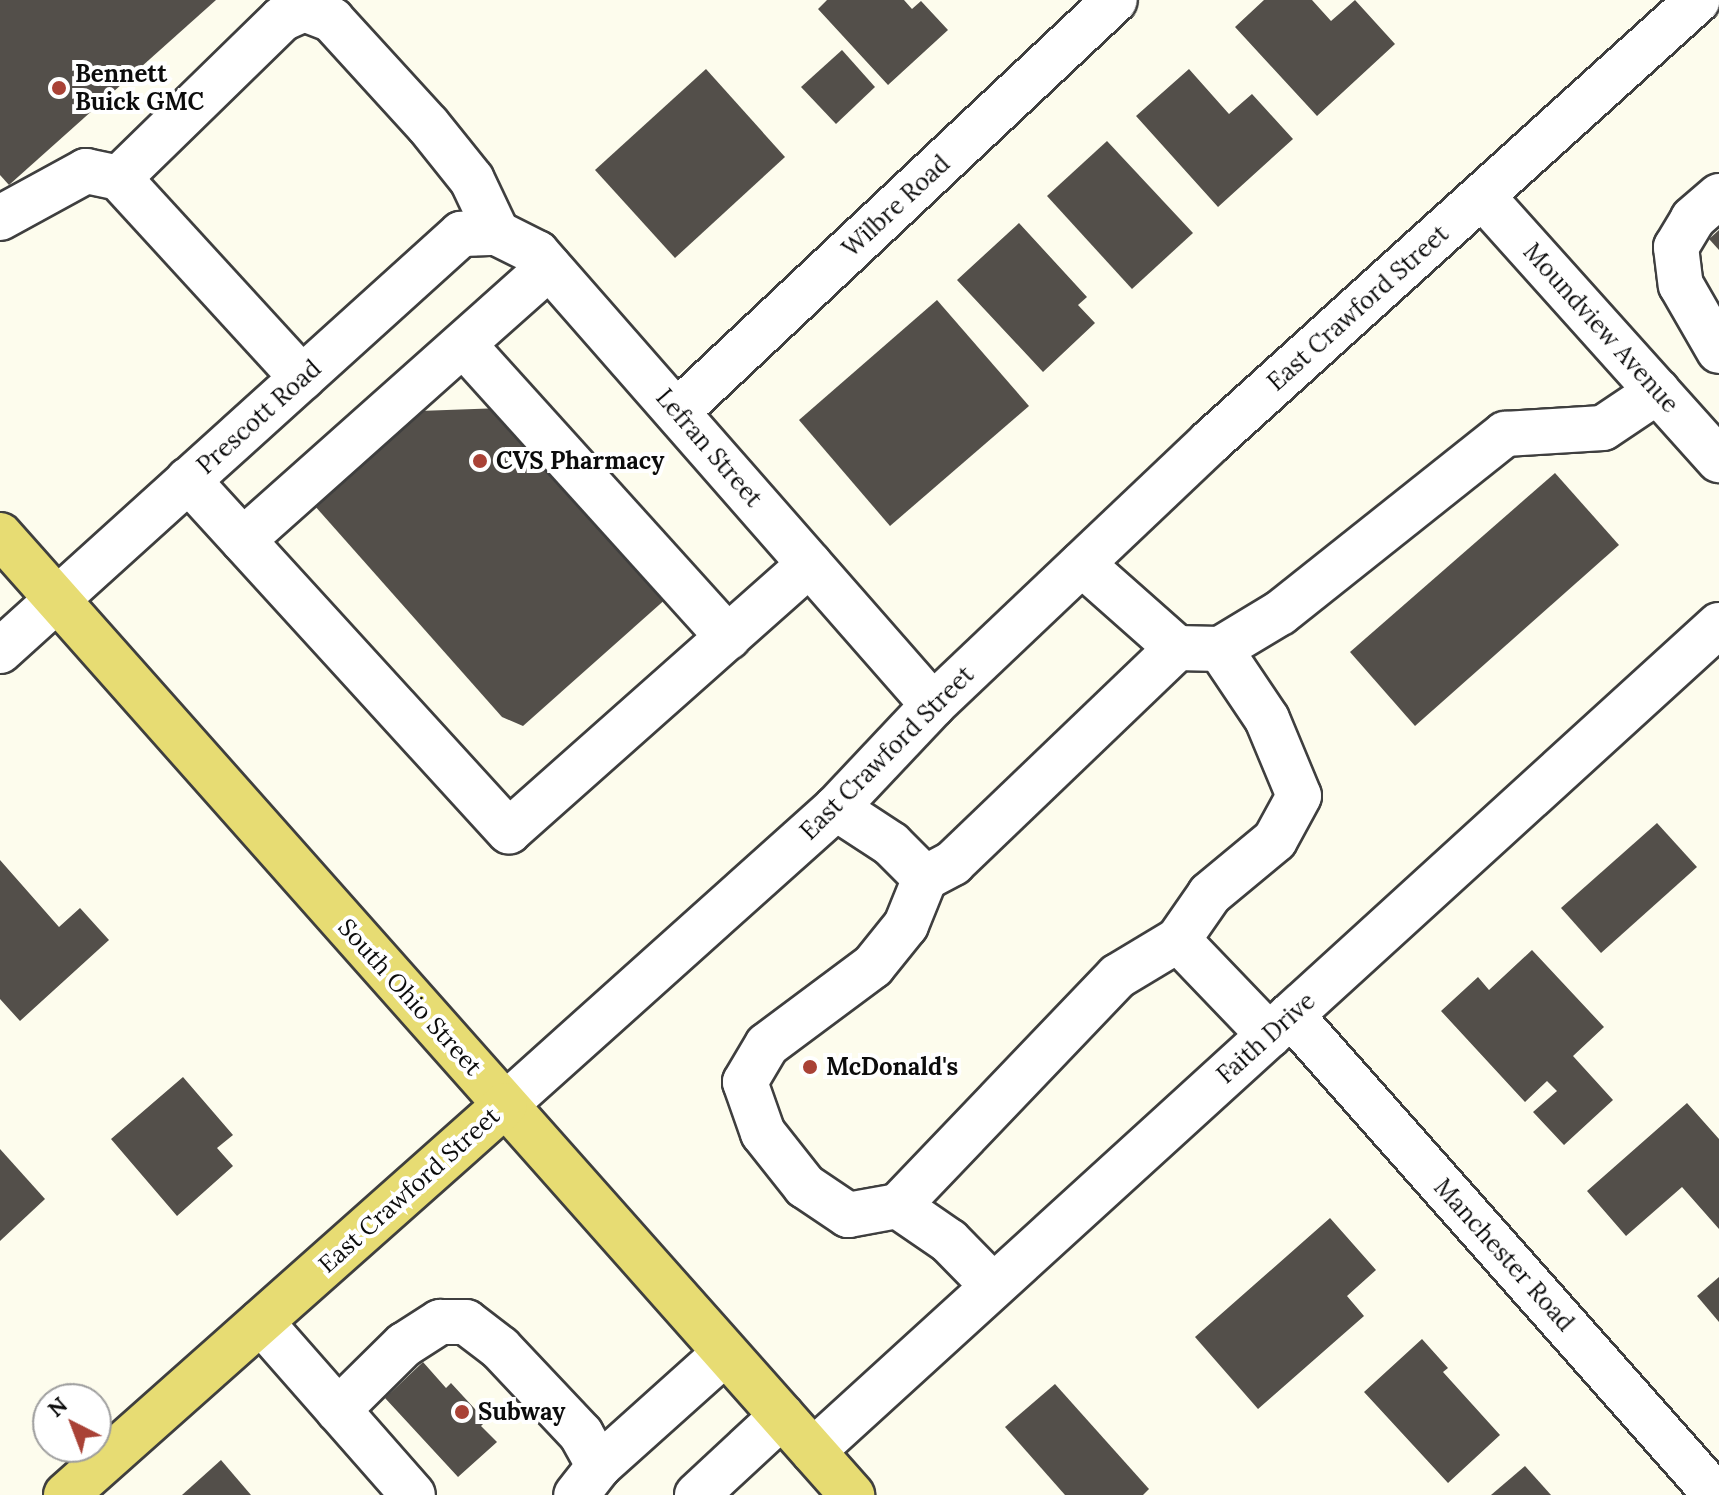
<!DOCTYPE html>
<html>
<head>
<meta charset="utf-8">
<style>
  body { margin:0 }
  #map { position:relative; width:1719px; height:1495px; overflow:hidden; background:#fdfced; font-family:Lora,serif }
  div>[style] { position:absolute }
  .building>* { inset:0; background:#534f4a }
  .roads { filter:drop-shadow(2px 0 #3f3f3f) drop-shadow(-2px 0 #3f3f3f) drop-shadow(0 2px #3f3f3f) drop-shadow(0 -2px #3f3f3f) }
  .minor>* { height:44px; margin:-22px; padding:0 22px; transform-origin:22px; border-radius:22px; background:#fff }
  .major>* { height:44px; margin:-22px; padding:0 22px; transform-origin:22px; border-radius:22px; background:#e7dc73 }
  .dots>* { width:22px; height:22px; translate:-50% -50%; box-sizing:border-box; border:4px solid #fff; border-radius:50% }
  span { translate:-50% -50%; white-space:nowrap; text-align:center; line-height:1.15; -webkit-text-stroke:8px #fff; paint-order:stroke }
  .poi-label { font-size:24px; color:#0c0c0c; font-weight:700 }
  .left { translate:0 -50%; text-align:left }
  .street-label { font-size:24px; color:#0c0c0c }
  .north { position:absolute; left:32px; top:1383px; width:80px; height:80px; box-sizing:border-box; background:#fff; border:2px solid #9e9e9e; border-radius:50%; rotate:318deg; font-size:22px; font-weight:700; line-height:32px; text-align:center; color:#0c0c0c }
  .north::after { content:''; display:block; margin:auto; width:28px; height:36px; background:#a94236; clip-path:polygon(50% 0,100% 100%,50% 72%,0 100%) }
</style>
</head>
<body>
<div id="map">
  <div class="building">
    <div style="clip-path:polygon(0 0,216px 0,9px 185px,0 175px)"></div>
    <div style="clip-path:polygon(827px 0,904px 0,912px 9px,921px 1px,948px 30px,888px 85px,818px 9px)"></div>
    <div style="clip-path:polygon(1264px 0,1312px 0,1331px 21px,1355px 0,1395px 44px,1317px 116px,1235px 27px)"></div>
    <div style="clip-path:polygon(842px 50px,875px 87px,836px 124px,801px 87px)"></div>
    <div style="clip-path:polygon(706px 69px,785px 157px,675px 258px,595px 170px)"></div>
    <div style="clip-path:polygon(1189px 69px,1229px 114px,1252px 94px,1293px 139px,1218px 207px,1136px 116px)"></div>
    <div style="clip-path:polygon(1107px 141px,1193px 233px,1132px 289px,1047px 196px)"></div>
    <div style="clip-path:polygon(1019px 223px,1087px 297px,1078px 305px,1095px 323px,1043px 372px,957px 280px)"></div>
    <div style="clip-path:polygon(1719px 230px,1719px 250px,1709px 239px)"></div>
    <div style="clip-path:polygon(937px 300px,1029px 406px,890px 526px,799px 420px)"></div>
    <div style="clip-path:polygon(502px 408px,668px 597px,523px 726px,502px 717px,314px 505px,419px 411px)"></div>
    <div style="clip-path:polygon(1555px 473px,1619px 545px,1415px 726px,1350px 652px)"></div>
    <div style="clip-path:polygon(1657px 823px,1697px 867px,1601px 953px,1561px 908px)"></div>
    <div style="clip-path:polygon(0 860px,59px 927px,80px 908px,109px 940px,20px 1021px,0 999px)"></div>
    <div style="clip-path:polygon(1532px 950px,1604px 1027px,1573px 1056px,1613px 1100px,1564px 1145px,1533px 1112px,1557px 1091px,1547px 1081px,1525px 1102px,1441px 1011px,1478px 977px,1489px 990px)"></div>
    <div style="clip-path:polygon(183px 1077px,233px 1135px,217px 1148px,233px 1166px,177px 1216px,111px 1139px)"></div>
    <div style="clip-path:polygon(1687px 1103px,1719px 1139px,1719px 1229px,1682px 1187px,1626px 1236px,1587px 1191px)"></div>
    <div style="clip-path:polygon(0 1149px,45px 1199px,0 1241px)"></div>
    <div style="clip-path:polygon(1330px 1218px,1376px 1270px,1347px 1296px,1364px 1316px,1258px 1409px,1195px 1337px)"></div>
    <div style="clip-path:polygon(1719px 1277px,1719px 1322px,1697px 1296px)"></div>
    <div style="clip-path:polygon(1422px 1339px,1448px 1368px,1443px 1372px,1500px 1435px,1448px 1483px,1364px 1392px)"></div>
    <div style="clip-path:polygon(423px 1362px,446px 1388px,451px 1383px,486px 1421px,481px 1426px,497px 1442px,458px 1477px,385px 1398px)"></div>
    <div style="clip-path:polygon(1055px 1384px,1149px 1489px,1143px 1495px,1065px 1495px,1005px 1427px)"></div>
    <div style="clip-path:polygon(221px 1460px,251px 1495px,182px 1495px)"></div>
    <div style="clip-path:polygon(1525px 1466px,1551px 1495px,1491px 1495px)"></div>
  </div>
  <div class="roads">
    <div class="minor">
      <div style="left:119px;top:178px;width:228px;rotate:-44.3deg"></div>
      <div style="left:282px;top:19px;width:24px;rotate:-24deg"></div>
      <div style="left:304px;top:9px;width:30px;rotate:21deg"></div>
      <div style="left:332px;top:20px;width:142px;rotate:47.6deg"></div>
      <div style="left:428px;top:125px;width:70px;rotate:51.3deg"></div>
      <div style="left:472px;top:180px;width:59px;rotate:64.7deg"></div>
      <div style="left:1482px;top:196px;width:355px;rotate:48.1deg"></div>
      <div style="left:1719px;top:196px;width:35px;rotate:139deg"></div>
      <div style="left:1693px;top:219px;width:33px;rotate:121deg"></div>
      <div style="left:1676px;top:247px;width:38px;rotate:83deg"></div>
      <div style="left:1681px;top:285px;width:76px;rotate:60.1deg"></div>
      <div style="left:0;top:218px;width:98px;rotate:-28.7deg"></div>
      <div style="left:86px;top:171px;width:34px;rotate:12deg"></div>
      <div style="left:119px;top:178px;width:271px;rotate:47.5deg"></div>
      <div style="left:464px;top:345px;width:394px;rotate:47.9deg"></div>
      <div style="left:677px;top:412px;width:601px;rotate:-43.25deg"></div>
      <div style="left:188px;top:480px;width:476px;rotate:47.6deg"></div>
      <div style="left:509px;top:831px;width:402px;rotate:-41.6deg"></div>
      <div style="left:243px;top:540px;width:410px;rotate:-41.7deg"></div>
      <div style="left:1082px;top:564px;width:127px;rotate:41.5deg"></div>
      <div style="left:1177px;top:648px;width:43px;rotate:1.3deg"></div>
      <div style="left:1220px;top:649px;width:70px;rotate:-31deg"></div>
      <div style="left:1280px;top:613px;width:288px;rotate:-38.5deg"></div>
      <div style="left:1505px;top:434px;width:98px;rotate:-3.5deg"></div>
      <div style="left:1603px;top:428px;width:66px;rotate:-33.9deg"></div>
      <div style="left:1220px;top:649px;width:84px;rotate:56.1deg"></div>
      <div style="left:1267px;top:719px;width:83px;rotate:67.4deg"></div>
      <div style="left:1299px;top:796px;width:50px;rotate:118.6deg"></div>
      <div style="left:1275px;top:840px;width:85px;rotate:140.3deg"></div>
      <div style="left:1210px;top:894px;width:56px;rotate:124.8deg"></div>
      <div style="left:1178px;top:940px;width:132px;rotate:46.2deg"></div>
      <div style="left:0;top:651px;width:622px;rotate:-42.13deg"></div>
      <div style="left:461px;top:234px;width:36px;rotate:-2deg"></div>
      <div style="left:497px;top:233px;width:45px;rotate:26.6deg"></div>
      <div style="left:537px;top:253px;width:601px;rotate:48.78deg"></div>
      <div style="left:836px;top:808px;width:66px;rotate:33.2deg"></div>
      <div style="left:891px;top:844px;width:48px;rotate:45deg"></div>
      <div style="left:925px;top:878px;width:32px;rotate:-28deg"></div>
      <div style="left:953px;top:863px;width:310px;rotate:-43.8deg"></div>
      <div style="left:925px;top:878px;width:51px;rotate:112deg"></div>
      <div style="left:906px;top:925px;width:53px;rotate:128.8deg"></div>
      <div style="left:873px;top:966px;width:132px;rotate:143.3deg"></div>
      <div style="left:767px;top:1045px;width:43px;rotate:120.7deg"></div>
      <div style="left:745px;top:1082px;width:54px;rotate:70.6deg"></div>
      <div style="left:763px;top:1133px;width:68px;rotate:51.6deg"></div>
      <div style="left:805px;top:1186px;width:52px;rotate:34deg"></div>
      <div style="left:848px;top:1215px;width:51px;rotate:-10.2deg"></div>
      <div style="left:898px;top:1206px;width:318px;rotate:-46.3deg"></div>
      <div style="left:1118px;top:976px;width:70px;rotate:-31deg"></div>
      <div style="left:1291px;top:1015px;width:641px;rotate:48.48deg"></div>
      <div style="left:505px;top:1105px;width:445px;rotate:-41.9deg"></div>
      <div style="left:836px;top:808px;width:141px;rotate:-46.7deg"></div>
      <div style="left:933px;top:705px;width:382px;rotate:-43.5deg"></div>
      <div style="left:1210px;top:442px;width:658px;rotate:-42.17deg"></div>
      <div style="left:898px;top:1206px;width:62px;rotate:34.5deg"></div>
      <div style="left:949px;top:1241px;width:63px;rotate:45.6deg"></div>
      <div style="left:261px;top:1322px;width:230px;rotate:48.7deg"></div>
      <div style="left:338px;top:1410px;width:93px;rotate:-44.6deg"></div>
      <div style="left:404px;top:1345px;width:43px;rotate:-32.6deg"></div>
      <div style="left:440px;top:1322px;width:26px"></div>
      <div style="left:466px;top:1322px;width:43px;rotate:37.4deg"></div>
      <div style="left:500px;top:1348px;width:118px;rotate:46.7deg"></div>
      <div style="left:581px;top:1434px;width:37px;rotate:61deg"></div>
      <div style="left:599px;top:1466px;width:37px;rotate:128deg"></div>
      <div style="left:813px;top:1451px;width:1226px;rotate:-42.36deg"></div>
      <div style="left:599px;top:1466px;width:169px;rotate:-41.9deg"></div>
      <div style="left:697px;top:1495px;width:116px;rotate:-42.9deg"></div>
    </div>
    <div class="major">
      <div style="left:0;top:535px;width:1284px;rotate:48.41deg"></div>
      <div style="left:66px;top:1495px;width:587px;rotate:-41.62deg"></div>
    </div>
  </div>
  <div class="dots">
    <div style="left:59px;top:88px;background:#a94236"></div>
    <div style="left:480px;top:461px;background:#a94236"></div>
    <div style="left:810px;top:1067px;background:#a94236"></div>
    <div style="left:462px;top:1412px;background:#a94236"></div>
  </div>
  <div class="poi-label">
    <span class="left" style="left:75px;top:88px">Bennett<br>Buick GMC</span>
    <span class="left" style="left:496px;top:461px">CVS Pharmacy</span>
    <span class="left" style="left:826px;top:1067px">McDonald's</span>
    <span class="left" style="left:478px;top:1412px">Subway</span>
  </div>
  <div class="street-label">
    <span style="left:896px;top:206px;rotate:-43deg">Wilbre Road</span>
    <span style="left:1358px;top:308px;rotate:-42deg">East Crawford Street</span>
    <span style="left:1601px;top:328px;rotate:48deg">Moundview Avenue</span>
    <span style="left:259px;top:417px;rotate:-42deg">Prescott Road</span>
    <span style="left:709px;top:448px;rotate:49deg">Lefran Street</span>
    <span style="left:887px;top:753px;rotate:-45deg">East Crawford Street</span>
    <span style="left:410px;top:997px;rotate:48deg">South Ohio Street</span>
    <span style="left:1266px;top:1038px;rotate:-42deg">Faith Drive</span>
    <span style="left:409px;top:1190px;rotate:-42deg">East Crawford Street</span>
    <span style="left:1504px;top:1255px;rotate:48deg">Manchester Road</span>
  </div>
  <div class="north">N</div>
</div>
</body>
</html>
